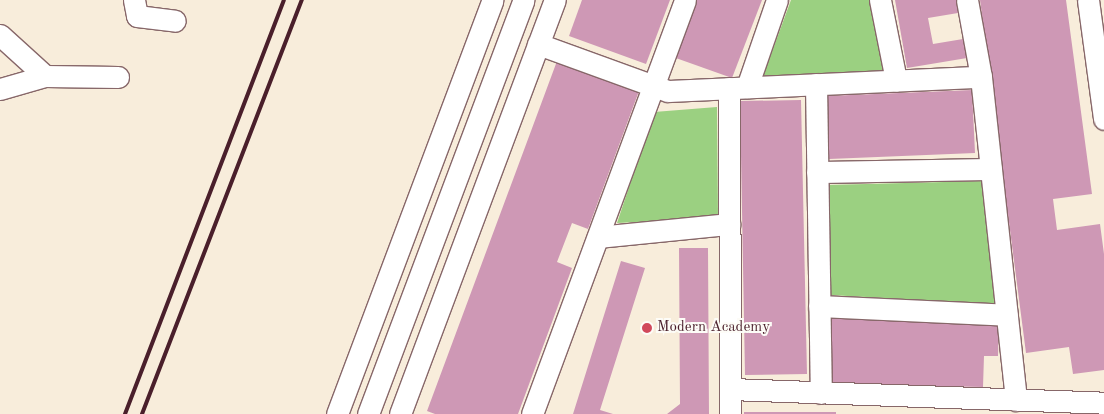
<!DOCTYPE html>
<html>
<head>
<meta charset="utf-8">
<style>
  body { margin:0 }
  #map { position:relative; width:1104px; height:414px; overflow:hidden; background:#f8eddb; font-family:"Old Standard TT",serif }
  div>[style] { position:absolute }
  .green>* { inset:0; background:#9bd081 }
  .building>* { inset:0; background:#ce98b5 }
  .roads { filter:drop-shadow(1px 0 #876769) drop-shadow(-1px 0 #876769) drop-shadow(0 1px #876769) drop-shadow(0 -1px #876769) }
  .street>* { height:21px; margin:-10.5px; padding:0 10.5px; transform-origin:10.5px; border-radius:10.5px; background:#fff }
  .rail>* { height:4px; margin:-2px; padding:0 2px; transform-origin:2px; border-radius:2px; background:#4a1f2b }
  .dots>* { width:14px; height:14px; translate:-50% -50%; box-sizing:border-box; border:2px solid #fdfcf7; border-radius:50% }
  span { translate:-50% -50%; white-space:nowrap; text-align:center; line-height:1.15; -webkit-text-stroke:4px #fdfcf7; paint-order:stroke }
  .poi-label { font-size:15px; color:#4a1f2b }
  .left { translate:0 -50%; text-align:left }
</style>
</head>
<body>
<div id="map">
  <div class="green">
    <div style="clip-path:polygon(791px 0,871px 0,885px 73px,763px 76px)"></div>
    <div style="clip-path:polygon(717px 107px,718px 218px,617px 223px,654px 112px)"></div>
    <div style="clip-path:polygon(983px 181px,996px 304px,829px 295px,827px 185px)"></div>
  </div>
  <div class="building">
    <div style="clip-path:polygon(582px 0,670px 0,646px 64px,569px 36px)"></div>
    <div style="clip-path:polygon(695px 0,762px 0,732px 78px,673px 57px)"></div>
    <div style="clip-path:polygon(895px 0,956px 0,958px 13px,928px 18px,933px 44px,963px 39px,967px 58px,907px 68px)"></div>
    <div style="clip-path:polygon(980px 0,1066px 0,1092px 194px,1053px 199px,1057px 230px,1100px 224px,1104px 254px,1104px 370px,1073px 374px,1069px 347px,1026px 353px)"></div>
    <div style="clip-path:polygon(557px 61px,639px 91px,588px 229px,572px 223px,557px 262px,572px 268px,518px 414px,435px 414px,427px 411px)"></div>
    <div style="clip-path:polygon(972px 90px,975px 153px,829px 159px,826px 96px)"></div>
    <div style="clip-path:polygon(801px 100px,807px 374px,745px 375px,740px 101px)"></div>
    <div style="clip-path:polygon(679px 248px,708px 248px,709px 414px,667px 414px,680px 404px)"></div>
    <div style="clip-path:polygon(621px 261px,645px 268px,600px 410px,613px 414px,573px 414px)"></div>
    <div style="clip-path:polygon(829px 317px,999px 319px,998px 356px,984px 356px,983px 387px,827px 384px)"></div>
    <div style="clip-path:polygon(744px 412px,836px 412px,836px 414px,744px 414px)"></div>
  </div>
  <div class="roads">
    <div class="street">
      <div style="left:134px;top:0;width:16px;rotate:79deg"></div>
      <div style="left:137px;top:16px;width:38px;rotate:7deg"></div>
      <div style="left:880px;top:0;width:82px;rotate:78.7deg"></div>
      <div style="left:967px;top:0;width:78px;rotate:79.7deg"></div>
      <div style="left:981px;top:77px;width:325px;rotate:83.8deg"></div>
      <div style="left:1088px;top:0;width:120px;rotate:82.3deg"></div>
      <div style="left:0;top:35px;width:61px;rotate:42.3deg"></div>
      <div style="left:538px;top:44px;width:138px;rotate:19.9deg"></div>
      <div style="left:668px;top:91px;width:313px;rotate:-2.6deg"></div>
      <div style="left:816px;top:84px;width:309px;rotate:89.1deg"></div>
      <div style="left:747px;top:87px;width:92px;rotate:-71deg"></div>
      <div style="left:729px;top:88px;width:326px;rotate:89.8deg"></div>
      <div style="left:0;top:89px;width:47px;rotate:-16.1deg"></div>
      <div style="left:45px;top:76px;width:73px;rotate:0.8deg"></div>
      <div style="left:817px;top:172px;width:174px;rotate:-1deg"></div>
      <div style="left:598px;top:237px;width:132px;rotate:-5.7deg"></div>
      <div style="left:819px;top:306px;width:188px;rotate:2.7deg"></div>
      <div style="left:730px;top:389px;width:374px;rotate:2.1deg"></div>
      <div style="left:337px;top:414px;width:442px;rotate:-69.4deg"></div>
      <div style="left:368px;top:414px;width:442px;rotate:-69.4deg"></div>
      <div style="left:400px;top:414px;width:442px;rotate:-69.5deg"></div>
      <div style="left:532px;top:414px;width:441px;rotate:-69.7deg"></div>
    </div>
  </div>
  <div class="rail">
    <div style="left:125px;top:414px;width:443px;rotate:-69deg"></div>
    <div style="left:142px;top:414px;width:444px;rotate:-68.9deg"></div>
  </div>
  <div class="dots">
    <div style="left:647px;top:328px;background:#d1495b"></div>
  </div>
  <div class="poi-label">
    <span class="left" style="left:657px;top:328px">Modern Academy</span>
  </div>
</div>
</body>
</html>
